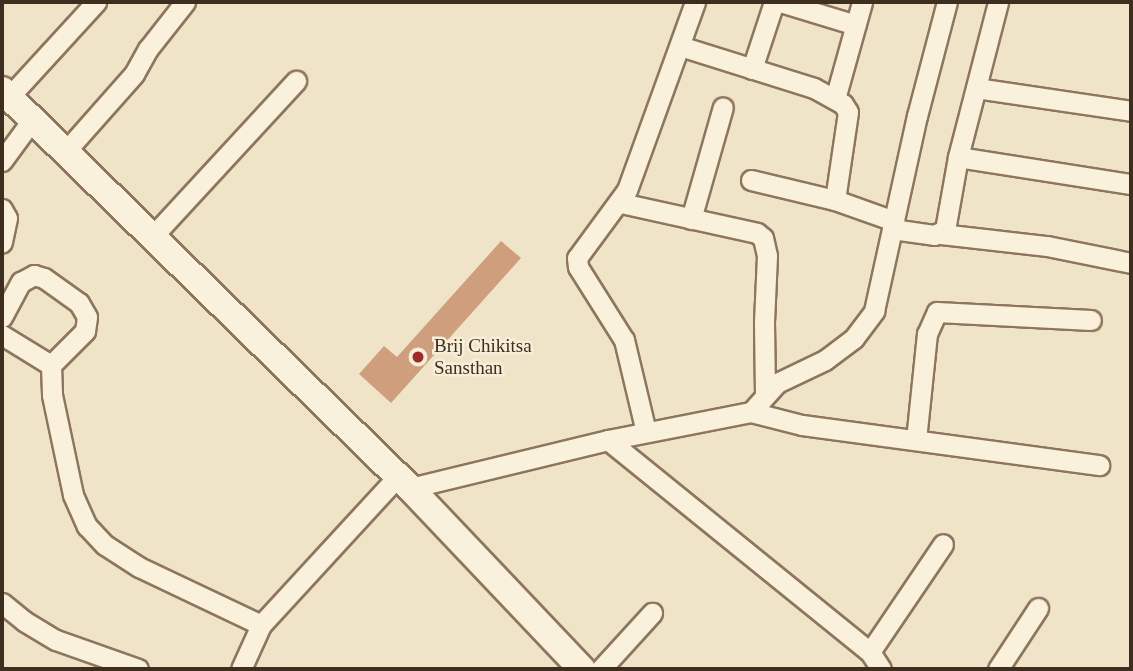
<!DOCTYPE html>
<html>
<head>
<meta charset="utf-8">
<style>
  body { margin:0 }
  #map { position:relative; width:1133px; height:671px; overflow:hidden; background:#f0e4c8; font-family:"Times New Roman",serif }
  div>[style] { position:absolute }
  .building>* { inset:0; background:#cf9f7d }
  .roads { filter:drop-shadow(2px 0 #8d765c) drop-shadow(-2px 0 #8d765c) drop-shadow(0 2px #8d765c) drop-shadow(0 -2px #8d765c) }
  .street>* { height:19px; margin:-9.5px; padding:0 9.5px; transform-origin:9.5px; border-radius:9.5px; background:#faf1dc }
  .secondary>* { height:26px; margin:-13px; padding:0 13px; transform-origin:13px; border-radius:13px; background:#faf1dc }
  .dots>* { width:19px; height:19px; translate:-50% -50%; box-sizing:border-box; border:4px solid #f7eed8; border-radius:50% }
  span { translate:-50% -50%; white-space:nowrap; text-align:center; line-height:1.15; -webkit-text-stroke:5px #f7eed8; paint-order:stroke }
  .poi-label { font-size:19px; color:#3d2e20 }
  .left { translate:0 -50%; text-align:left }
  .frame { position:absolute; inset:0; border:4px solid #3d2e20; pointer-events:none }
</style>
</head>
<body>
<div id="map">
  <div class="building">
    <div style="clip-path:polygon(501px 241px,521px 258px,391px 403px,359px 374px,384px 346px,397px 357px)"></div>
  </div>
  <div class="roads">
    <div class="street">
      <div style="left:780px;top:2px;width:79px;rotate:16.8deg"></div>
      <div style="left:680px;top:46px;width:140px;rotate:17.4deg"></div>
      <div style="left:814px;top:88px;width:33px;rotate:29deg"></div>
      <div style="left:843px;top:104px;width:9px;rotate:58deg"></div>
      <div style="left:848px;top:112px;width:89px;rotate:98.4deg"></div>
      <div style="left:752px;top:69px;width:71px;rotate:-71.8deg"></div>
      <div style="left:976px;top:88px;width:157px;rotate:8.4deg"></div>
      <div style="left:9px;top:97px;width:129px;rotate:-47.5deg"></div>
      <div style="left:835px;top:99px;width:101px;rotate:-74.4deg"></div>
      <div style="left:65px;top:152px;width:104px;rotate:-48.5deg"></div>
      <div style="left:134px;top:74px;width:29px;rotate:-61deg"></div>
      <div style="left:148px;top:49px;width:60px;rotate:-51.8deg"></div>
      <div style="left:958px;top:157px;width:175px;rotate:8.9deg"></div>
      <div style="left:2px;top:161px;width:51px;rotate:-53.8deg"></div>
      <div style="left:751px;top:180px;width:86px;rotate:13.4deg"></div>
      <div style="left:835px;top:200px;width:63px;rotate:19.6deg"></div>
      <div style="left:621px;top:203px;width:139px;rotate:12.4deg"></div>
      <div style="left:757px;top:233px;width:8px;rotate:40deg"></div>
      <div style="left:763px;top:238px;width:18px;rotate:77deg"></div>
      <div style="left:767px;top:256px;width:66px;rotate:92.6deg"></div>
      <div style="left:764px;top:322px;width:74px;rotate:89.2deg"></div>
      <div style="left:2px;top:209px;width:10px;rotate:61deg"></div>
      <div style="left:7px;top:218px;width:25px;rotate:102deg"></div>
      <div style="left:691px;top:219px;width:116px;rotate:-74.1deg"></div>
      <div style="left:892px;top:229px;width:42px;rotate:8.1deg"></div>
      <div style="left:934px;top:235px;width:12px;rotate:-24deg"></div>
      <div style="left:945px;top:230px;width:74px;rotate:-79.9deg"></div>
      <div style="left:958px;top:157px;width:160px;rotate:-75.5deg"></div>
      <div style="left:941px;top:234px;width:107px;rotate:6.5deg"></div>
      <div style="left:1047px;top:246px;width:86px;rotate:11.4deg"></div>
      <div style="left:151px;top:238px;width:214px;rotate:-47.3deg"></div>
      <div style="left:2px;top:317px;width:40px;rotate:-62deg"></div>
      <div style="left:21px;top:282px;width:15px;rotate:-28deg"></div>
      <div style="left:34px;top:275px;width:10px;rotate:17deg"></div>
      <div style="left:44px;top:278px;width:43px;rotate:35.5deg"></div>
      <div style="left:79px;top:303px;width:16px;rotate:60deg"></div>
      <div style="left:87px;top:317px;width:14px;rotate:98deg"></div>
      <div style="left:85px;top:331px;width:48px;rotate:135deg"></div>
      <div style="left:51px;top:365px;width:30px;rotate:88deg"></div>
      <div style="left:52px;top:395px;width:102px;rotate:78.1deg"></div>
      <div style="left:73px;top:495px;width:34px;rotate:66deg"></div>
      <div style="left:87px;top:526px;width:26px;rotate:47deg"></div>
      <div style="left:105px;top:545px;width:40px;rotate:32.9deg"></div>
      <div style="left:139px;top:567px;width:135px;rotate:25.4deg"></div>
      <div style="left:261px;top:625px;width:48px;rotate:114.4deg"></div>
      <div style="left:2px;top:335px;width:57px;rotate:31.5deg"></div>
      <div style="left:751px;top:412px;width:39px;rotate:-48deg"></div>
      <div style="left:777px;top:383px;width:53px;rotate:-25.6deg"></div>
      <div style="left:825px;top:360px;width:36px;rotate:-37deg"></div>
      <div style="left:854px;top:338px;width:34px;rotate:-53deg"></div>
      <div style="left:874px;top:311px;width:200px;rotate:-77.6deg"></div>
      <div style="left:917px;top:116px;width:118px;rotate:-75.3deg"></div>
      <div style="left:646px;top:432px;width:95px;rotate:-103.4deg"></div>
      <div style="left:624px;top:340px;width:86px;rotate:-122.2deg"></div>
      <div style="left:578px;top:267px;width:9px;rotate:-96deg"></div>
      <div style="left:577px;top:258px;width:84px;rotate:-53.7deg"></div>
      <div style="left:627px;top:190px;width:200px;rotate:-70.1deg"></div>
      <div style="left:608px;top:440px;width:337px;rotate:39deg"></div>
      <div style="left:870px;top:652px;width:20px;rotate:57deg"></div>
      <div style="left:916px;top:440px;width:107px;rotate:-84.1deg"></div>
      <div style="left:927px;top:334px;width:24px;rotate:-66deg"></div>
      <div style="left:937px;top:312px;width:154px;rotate:3deg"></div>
      <div style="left:410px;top:488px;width:204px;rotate:-13.6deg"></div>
      <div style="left:608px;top:440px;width:146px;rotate:-11.1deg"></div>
      <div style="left:751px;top:412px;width:53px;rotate:14.3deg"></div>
      <div style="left:802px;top:425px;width:300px;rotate:7.7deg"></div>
      <div style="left:2px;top:603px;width:28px;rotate:39deg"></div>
      <div style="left:24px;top:621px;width:37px;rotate:31deg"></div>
      <div style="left:56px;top:640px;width:87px;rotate:19.5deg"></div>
      <div style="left:261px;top:625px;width:202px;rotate:-47.4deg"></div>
      <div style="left:870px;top:652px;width:130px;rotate:-55.9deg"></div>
      <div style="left:601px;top:669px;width:76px;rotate:-47.7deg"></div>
      <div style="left:998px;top:669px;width:73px;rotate:-56.7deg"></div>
    </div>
    <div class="secondary">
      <div style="left:2px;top:90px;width:570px;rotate:44.29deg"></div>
      <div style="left:410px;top:488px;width:250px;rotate:46.5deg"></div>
    </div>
  </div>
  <div class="dots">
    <div style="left:418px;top:357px;background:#9e2a2b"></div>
  </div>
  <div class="poi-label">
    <span class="left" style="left:434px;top:357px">Brij Chikitsa<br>Sansthan</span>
  </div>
  <div class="frame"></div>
</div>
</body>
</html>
